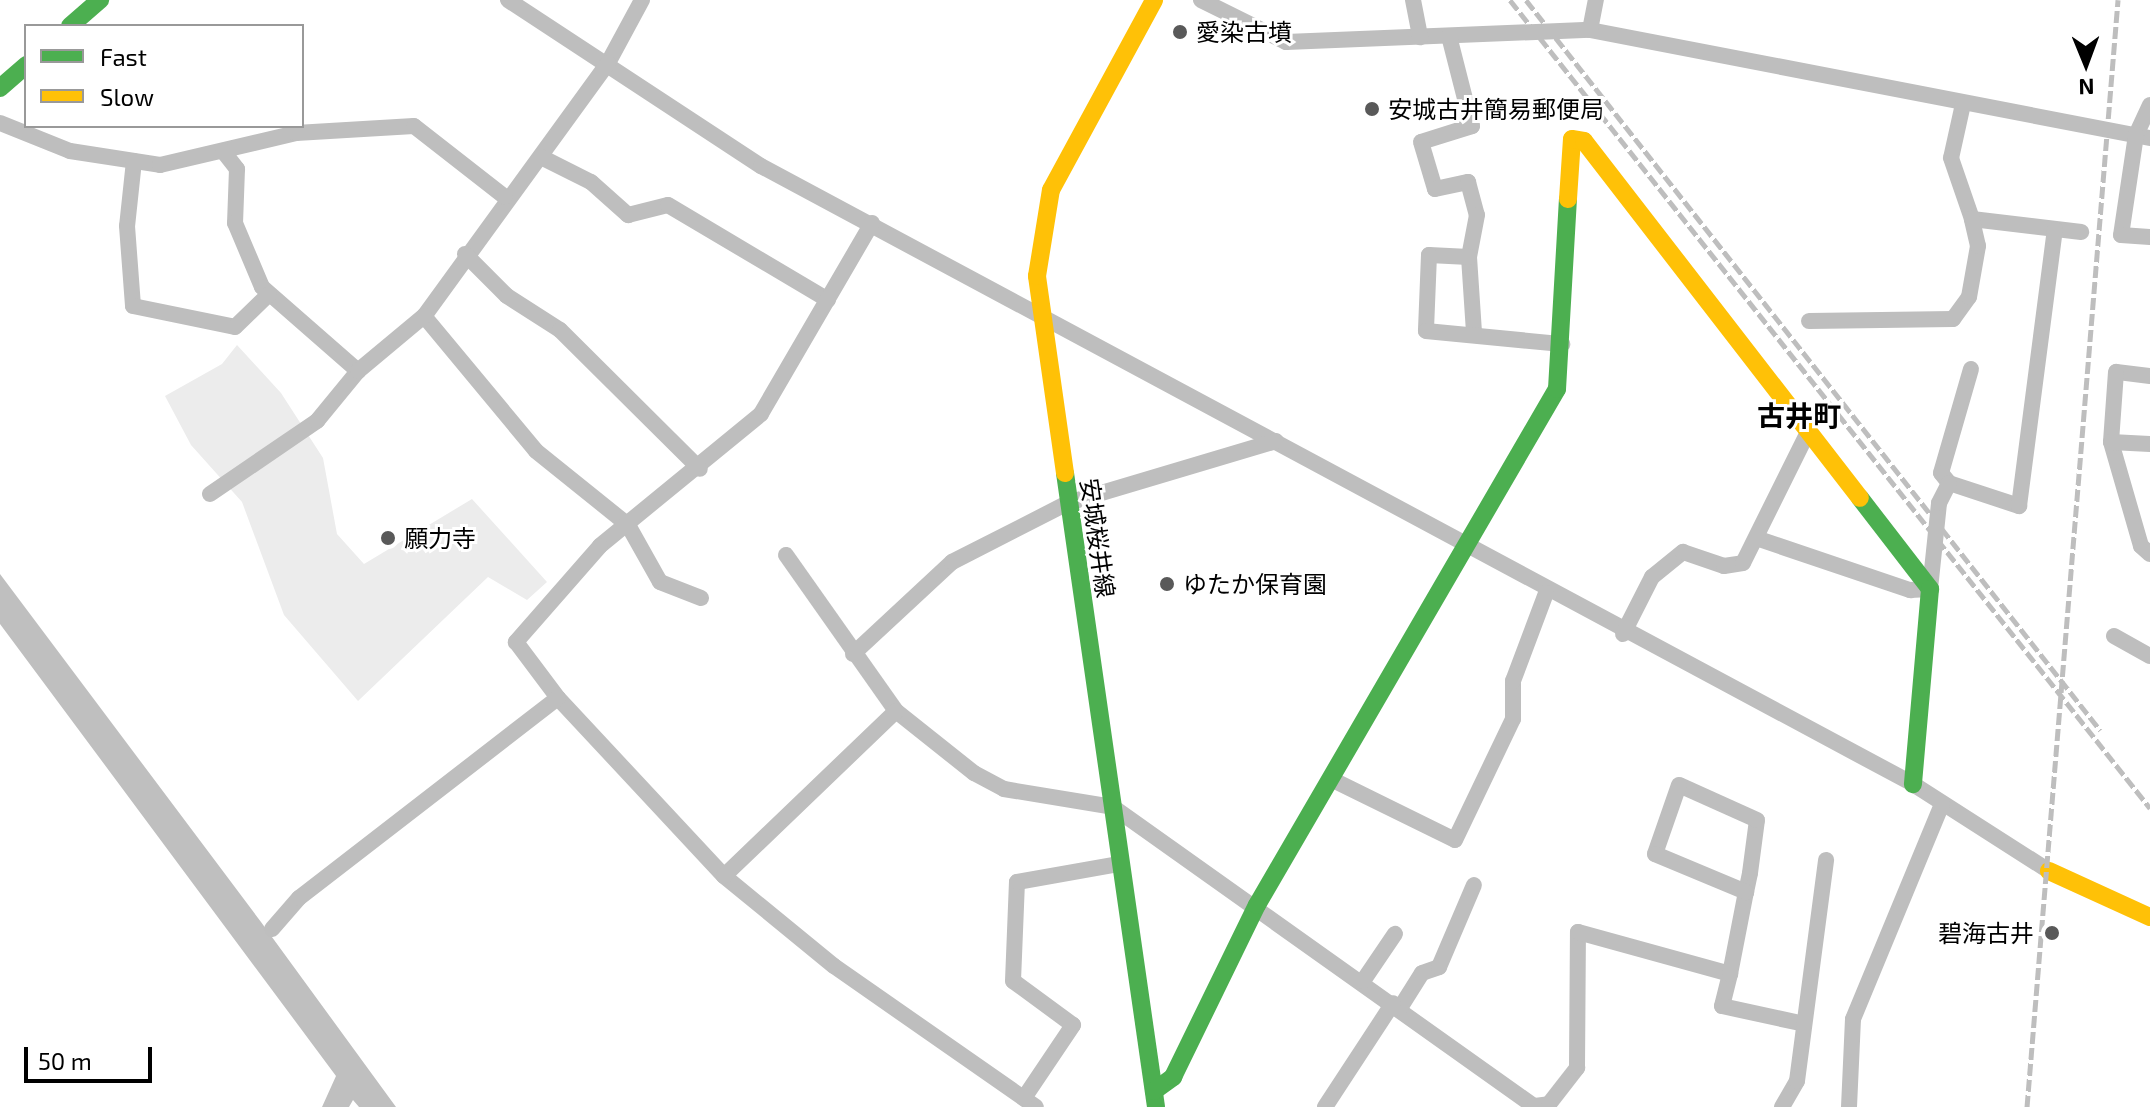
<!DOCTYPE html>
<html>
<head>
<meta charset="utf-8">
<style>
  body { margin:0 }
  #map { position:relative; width:2150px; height:1107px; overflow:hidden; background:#fff; font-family:"Exo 2","Noto Sans JP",sans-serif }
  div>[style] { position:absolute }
  .green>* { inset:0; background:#ececec }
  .water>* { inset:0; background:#bfbfbf }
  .street>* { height:16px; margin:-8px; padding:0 8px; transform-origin:8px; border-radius:8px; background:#bebebe }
  .fast>* { height:18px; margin:-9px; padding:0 9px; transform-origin:9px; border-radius:9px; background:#4caf50 }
  .slow>* { height:18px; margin:-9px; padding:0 9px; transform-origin:9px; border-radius:9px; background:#ffc107 }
  .rail>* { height:5px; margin-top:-2.5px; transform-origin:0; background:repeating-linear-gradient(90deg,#bebebe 0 12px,transparent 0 16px) }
  .dots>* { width:22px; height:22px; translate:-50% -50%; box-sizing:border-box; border:4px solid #fff; border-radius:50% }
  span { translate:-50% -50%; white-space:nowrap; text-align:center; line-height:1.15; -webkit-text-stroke:6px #fff; paint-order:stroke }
  .poi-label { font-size:24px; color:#000 }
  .left { translate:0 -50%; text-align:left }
  .right { translate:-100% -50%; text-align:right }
  .street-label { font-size:24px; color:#000 }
  .quarter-label { font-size:28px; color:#000; font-weight:700 }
  .legend { position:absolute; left:24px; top:24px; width:280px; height:104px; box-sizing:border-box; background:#fff; border:2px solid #999; margin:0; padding:10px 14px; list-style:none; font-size:24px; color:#000 }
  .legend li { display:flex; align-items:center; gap:16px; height:40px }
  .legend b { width:40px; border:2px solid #999 }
  .north { position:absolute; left:2046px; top:24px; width:80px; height:80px; -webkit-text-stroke:6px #fff; paint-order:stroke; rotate:179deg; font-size:22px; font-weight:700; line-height:32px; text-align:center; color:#000 }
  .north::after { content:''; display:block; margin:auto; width:28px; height:36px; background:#000; clip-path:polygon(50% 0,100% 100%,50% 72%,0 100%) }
  .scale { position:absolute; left:24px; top:1047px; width:128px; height:36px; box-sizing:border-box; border:4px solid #000; border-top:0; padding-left:10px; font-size:24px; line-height:28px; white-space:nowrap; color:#000; -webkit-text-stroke:6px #fff; paint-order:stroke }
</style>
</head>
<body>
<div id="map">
  <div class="green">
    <div style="clip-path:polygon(237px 345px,281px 393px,323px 458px,337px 534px,364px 564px,472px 499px,547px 582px,527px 600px,488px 577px,358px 701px,284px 615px,242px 502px,191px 445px,165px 396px,222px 364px)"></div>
  </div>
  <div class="water">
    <div style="clip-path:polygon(0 574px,261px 922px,396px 1107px,359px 1107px,353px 1100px,349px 1107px,322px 1107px,336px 1076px,0 624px)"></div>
  </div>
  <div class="street">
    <div style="left:508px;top:0;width:303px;rotate:33.3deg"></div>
    <div style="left:761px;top:166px;width:1307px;rotate:28.21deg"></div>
    <div style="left:1913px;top:784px;width:161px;rotate:32.6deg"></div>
    <div style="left:642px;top:0;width:72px;rotate:118.4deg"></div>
    <div style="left:608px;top:63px;width:313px;rotate:126deg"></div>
    <div style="left:424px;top:316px;width:175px;rotate:50.3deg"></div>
    <div style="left:536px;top:451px;width:118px;rotate:38.8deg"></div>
    <div style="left:628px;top:525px;width:65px;rotate:60.7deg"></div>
    <div style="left:660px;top:582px;width:44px;rotate:21.3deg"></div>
    <div style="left:1201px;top:0;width:95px;rotate:26.3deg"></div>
    <div style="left:1286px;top:42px;width:304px;rotate:-2.3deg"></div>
    <div style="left:1590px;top:30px;width:570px;rotate:10.92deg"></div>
    <div style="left:1413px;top:0;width:38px;rotate:79deg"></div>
    <div style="left:1590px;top:30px;width:31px;rotate:-79deg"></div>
    <div style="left:1449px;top:36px;width:93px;rotate:75.7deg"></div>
    <div style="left:1472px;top:126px;width:53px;rotate:162.6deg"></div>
    <div style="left:1421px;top:142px;width:49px;rotate:73.4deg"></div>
    <div style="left:1435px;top:189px;width:34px;rotate:-12deg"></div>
    <div style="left:1468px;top:182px;width:34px;rotate:75deg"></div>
    <div style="left:1477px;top:215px;width:43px;rotate:100.8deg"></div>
    <div style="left:1469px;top:257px;width:76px;rotate:86.2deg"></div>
    <div style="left:1963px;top:104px;width:55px;rotate:102.5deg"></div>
    <div style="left:1951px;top:158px;width:65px;rotate:71deg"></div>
    <div style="left:1972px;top:219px;width:110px;rotate:6.8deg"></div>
    <div style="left:2150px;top:105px;width:33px;rotate:115deg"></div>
    <div style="left:2136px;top:135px;width:101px;rotate:98.5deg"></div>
    <div style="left:2121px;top:235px;width:29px;rotate:4deg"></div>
    <div style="left:0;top:123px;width:75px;rotate:21.8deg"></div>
    <div style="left:70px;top:151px;width:91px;rotate:8.8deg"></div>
    <div style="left:160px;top:165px;width:140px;rotate:-13.2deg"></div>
    <div style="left:296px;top:133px;width:118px;rotate:-3.4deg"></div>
    <div style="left:414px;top:126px;width:115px;rotate:38deg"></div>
    <div style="left:223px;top:151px;width:23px;rotate:52deg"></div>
    <div style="left:237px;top:169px;width:54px;rotate:92.1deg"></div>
    <div style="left:235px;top:223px;width:69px;rotate:67.1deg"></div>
    <div style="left:262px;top:287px;width:128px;rotate:41.2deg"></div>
    <div style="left:541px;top:157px;width:56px;rotate:26.6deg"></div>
    <div style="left:591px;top:182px;width:50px;rotate:41.7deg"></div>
    <div style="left:628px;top:215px;width:41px;rotate:-14deg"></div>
    <div style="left:668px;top:205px;width:186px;rotate:30.7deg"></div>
    <div style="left:134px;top:161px;width:65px;rotate:96.1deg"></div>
    <div style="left:127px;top:226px;width:80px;rotate:85.7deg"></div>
    <div style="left:133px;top:306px;width:104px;rotate:11.6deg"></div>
    <div style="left:235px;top:327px;width:47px;rotate:-44.1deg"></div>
    <div style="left:872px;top:223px;width:221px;rotate:120.2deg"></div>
    <div style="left:761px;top:414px;width:208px;rotate:140.7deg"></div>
    <div style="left:600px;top:546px;width:128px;rotate:131.2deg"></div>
    <div style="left:516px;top:642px;width:70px;rotate:53.1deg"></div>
    <div style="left:558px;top:698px;width:243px;rotate:47deg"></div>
    <div style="left:724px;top:876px;width:142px;rotate:39.3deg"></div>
    <div style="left:834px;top:966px;width:246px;rotate:34.9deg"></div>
    <div style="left:465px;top:254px;width:59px;rotate:45deg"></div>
    <div style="left:507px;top:296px;width:63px;rotate:32.7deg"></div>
    <div style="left:560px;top:330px;width:197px;rotate:44.8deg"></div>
    <div style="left:1469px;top:257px;width:40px;rotate:-177.1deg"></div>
    <div style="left:1429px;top:255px;width:76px;rotate:92.3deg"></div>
    <div style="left:1426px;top:331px;width:137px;rotate:5.5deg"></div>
    <div style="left:1809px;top:321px;width:144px;rotate:-0.8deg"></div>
    <div style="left:1953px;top:319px;width:27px;rotate:-54deg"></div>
    <div style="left:1969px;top:297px;width:52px;rotate:-80deg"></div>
    <div style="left:1978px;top:246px;width:28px;rotate:-103deg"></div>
    <div style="left:1971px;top:369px;width:108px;rotate:106.1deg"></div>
    <div style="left:1941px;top:473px;width:13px;rotate:51deg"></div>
    <div style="left:1949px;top:483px;width:74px;rotate:18.2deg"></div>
    <div style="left:2019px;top:506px;width:279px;rotate:-82.6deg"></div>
    <div style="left:2150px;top:376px;width:34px;rotate:-173deg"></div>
    <div style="left:2116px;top:372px;width:70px;rotate:94.1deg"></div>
    <div style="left:2111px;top:442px;width:108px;rotate:73.9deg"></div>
    <div style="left:2141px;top:546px;width:12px;rotate:42deg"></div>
    <div style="left:2111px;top:442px;width:39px;rotate:3deg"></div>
    <div style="left:210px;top:494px;width:130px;rotate:-34.3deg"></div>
    <div style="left:317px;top:421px;width:65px;rotate:-50.6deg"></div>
    <div style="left:358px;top:371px;width:86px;rotate:-39.8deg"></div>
    <div style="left:1756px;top:538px;width:163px;rotate:18.7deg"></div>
    <div style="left:1910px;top:590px;width:20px;rotate:-3deg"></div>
    <div style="left:1930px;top:589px;width:86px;rotate:-84deg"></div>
    <div style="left:1939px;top:503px;width:22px;rotate:-63deg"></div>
    <div style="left:786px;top:555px;width:191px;rotate:54.8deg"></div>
    <div style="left:896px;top:711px;width:100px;rotate:38.5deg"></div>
    <div style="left:974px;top:773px;width:34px;rotate:28deg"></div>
    <div style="left:1004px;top:789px;width:110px;rotate:9.4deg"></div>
    <div style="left:1113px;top:807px;width:518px;rotate:35.41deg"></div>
    <div style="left:1623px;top:634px;width:64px;rotate:-63deg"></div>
    <div style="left:1652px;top:577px;width:40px;rotate:-39deg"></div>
    <div style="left:1683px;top:552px;width:43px;rotate:18.9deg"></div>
    <div style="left:1724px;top:566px;width:19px;rotate:-9deg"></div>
    <div style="left:1743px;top:563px;width:144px;rotate:-63.6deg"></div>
    <div style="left:2114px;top:636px;width:41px;rotate:29.1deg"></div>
    <div style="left:853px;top:654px;width:135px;rotate:-42.9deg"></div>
    <div style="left:952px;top:562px;width:130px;rotate:-27deg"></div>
    <div style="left:1068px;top:503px;width:217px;rotate:-16.6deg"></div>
    <div style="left:1331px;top:779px;width:138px;rotate:26.2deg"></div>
    <div style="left:1455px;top:840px;width:134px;rotate:-64.4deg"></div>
    <div style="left:1513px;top:719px;width:38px;rotate:-90deg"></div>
    <div style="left:1513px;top:681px;width:94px;rotate:-69.4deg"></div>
    <div style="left:724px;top:876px;width:238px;rotate:-43.8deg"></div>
    <div style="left:272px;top:929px;width:41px;rotate:-48.9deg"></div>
    <div style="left:299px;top:898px;width:327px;rotate:-37.7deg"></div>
    <div style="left:1730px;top:974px;width:33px;rotate:104deg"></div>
    <div style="left:1722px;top:1006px;width:80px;rotate:12.3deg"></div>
    <div style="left:1363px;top:981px;width:57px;rotate:-55.8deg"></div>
    <div style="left:1400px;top:1008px;width:41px;rotate:-57.8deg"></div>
    <div style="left:1422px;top:973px;width:18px;rotate:-19deg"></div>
    <div style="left:1439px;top:967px;width:89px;rotate:-66.9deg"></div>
    <div style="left:1024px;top:1098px;width:88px;rotate:-56.1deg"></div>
    <div style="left:1073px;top:1025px;width:74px;rotate:-143.7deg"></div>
    <div style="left:1013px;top:981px;width:99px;rotate:-87.7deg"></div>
    <div style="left:1017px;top:882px;width:104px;rotate:-10deg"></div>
    <div style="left:1535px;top:1106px;width:14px;rotate:-8deg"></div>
    <div style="left:1549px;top:1104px;width:46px;rotate:-52.1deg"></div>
    <div style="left:1577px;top:1068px;width:136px;rotate:-89.6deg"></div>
    <div style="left:1578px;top:932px;width:158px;rotate:15.4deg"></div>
    <div style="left:1730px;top:974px;width:84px;rotate:-79deg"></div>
    <div style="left:1746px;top:892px;width:19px;rotate:-78deg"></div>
    <div style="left:1750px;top:873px;width:53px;rotate:-82.5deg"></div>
    <div style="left:1757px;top:820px;width:85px;rotate:-155.8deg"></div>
    <div style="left:1679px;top:785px;width:73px;rotate:109.2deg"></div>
    <div style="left:1655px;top:854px;width:99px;rotate:22.7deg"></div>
    <div style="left:1325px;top:1107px;width:124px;rotate:-56.8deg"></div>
    <div style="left:1782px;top:1107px;width:30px;rotate:-60deg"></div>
    <div style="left:1797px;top:1081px;width:223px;rotate:-82.5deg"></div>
    <div style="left:1849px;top:1107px;width:88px;rotate:-87.4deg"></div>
    <div style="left:1853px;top:1019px;width:233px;rotate:-67.5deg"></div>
  </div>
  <div class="fast">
    <div style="left:70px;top:26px;width:40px;rotate:-41deg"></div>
    <div style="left:0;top:88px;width:35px;rotate:-41deg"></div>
    <div style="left:1065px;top:473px;width:640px;rotate:81.83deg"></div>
    <div style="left:1860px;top:498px;width:115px;rotate:52.4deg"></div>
    <div style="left:1930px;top:589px;width:196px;rotate:95deg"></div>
    <div style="left:1154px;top:1091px;width:24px;rotate:-36deg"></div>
    <div style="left:1173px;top:1077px;width:191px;rotate:-64deg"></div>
    <div style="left:1257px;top:905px;width:597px;rotate:-59.83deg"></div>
    <div style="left:1557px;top:389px;width:190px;rotate:-86.7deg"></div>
  </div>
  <div class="slow">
    <div style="left:1568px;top:199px;width:60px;rotate:-86.2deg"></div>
    <div style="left:1572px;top:139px;width:12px;rotate:9deg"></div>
    <div style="left:1584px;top:141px;width:451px;rotate:52.3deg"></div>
    <div style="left:1065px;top:473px;width:199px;rotate:-98.1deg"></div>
    <div style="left:1037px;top:276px;width:87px;rotate:-80.8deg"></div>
    <div style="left:1051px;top:190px;width:216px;rotate:-61.5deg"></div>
    <div style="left:2049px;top:871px;width:111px;rotate:24.5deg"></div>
  </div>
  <div class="rail">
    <div style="left:1510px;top:0;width:1031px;rotate:51.62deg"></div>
    <div style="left:1526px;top:0;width:929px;rotate:51.82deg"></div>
    <div style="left:2027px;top:1107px;width:1111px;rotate:-85.3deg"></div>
  </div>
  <div class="dots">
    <div style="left:1180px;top:32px;background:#595959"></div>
    <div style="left:1372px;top:109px;background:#595959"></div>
    <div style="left:388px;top:538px;background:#595959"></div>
    <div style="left:1167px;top:584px;background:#595959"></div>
    <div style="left:2052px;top:933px;background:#595959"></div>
  </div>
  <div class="poi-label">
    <span class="left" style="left:1196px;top:32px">愛染古墳</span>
    <span class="left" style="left:1388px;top:109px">安城古井簡易郵便局</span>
    <span class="left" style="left:404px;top:538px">願力寺</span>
    <span class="left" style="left:1183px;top:584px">ゆたか保育園</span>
    <span class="right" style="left:2034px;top:933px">碧海古井</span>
  </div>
  <div class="street-label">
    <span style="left:1098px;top:538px;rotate:82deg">安城桜井線</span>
  </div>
  <div class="quarter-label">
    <span style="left:1799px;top:415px">古井町</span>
  </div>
  <ul class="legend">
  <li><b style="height:10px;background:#4caf50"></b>Fast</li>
  <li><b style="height:10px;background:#ffc107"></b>Slow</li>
  </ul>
  <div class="north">N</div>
  <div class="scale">50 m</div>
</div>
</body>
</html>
